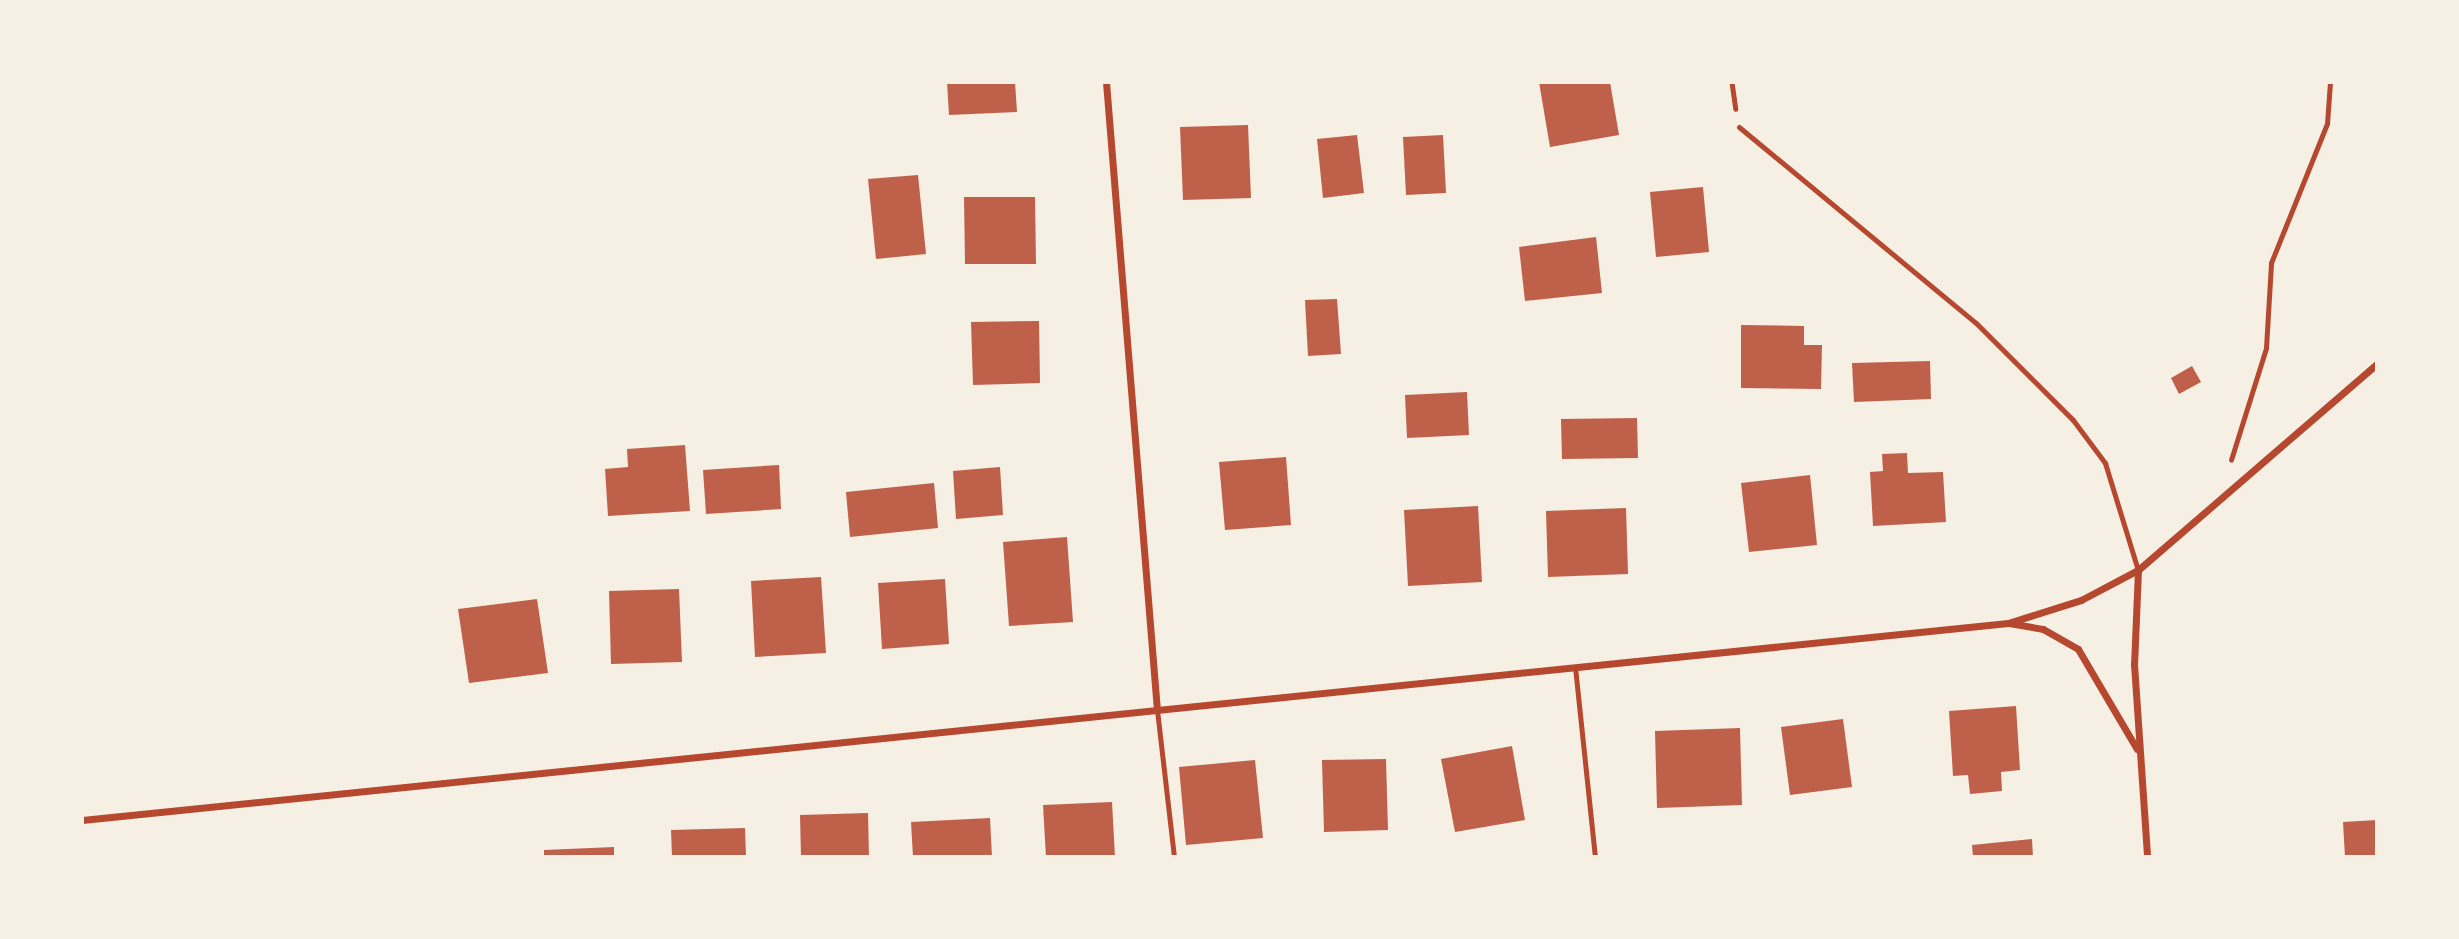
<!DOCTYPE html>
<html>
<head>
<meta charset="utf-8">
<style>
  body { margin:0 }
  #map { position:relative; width:2459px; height:939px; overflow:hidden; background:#f6efe4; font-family:Ubuntu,sans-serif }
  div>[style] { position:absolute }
  .building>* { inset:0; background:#bf614a }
  .path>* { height:4.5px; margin:-2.25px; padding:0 2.25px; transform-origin:2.25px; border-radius:2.25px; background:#b5482f }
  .service>* { height:5px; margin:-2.5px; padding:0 2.5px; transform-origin:2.5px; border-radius:2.5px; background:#b5482f }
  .minor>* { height:7px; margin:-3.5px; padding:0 3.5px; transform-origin:3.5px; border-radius:3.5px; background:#b5482f }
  span { translate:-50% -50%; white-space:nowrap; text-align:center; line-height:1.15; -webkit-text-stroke:7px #f6efe4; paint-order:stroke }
  .frame { position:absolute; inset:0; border:84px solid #f6efe4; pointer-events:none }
</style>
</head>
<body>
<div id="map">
  <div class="building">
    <div style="clip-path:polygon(947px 82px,1015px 82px,1017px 112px,949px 115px)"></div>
    <div style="clip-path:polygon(1539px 82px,1610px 82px,1619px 135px,1550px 147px)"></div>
    <div style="clip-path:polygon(1248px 125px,1251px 198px,1183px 200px,1180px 127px)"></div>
    <div style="clip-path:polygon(1357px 135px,1364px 193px,1323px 198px,1317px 139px)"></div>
    <div style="clip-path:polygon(1443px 135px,1446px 193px,1406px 195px,1403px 137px)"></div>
    <div style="clip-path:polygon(918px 175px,926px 254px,876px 259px,868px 179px)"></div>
    <div style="clip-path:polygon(1703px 187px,1709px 252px,1656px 257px,1650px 192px)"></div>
    <div style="clip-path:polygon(964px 197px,1035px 197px,1036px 264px,965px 264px)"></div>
    <div style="clip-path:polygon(1596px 237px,1602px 293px,1525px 301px,1519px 247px)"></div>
    <div style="clip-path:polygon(1337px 299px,1341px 354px,1308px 356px,1305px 300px)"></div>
    <div style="clip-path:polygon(1039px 321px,1040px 383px,973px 385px,971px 322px)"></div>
    <div style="clip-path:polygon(1741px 325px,1804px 326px,1804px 345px,1822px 345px,1821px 389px,1741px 388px)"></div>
    <div style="clip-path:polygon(1930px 361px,1931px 399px,1854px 402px,1852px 363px)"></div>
    <div style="clip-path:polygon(2192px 366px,2201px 382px,2179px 394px,2171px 378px)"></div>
    <div style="clip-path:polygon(1467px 392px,1469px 435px,1407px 438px,1405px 395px)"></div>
    <div style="clip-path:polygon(1637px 418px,1638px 458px,1562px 459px,1561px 419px)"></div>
    <div style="clip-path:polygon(685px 445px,690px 511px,608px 516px,605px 469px,628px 467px,627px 449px)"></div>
    <div style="clip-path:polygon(1907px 453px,1908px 473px,1943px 472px,1946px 522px,1873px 526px,1870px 472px,1883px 471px,1882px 454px)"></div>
    <div style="clip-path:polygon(1286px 457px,1291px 525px,1225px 530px,1219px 462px)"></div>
    <div style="clip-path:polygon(779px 465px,781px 509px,706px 514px,703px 470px)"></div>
    <div style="clip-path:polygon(1000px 467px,1003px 515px,956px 519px,953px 471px)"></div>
    <div style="clip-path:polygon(1810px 475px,1817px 545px,1749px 552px,1741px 483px)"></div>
    <div style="clip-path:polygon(934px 483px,938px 528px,850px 537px,846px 492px)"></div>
    <div style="clip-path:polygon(1478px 506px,1482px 582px,1408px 586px,1404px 510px)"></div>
    <div style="clip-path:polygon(1626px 508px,1628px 574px,1548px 577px,1546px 511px)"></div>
    <div style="clip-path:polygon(1067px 537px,1073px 622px,1009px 626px,1003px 542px)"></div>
    <div style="clip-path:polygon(821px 577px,826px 653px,755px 657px,751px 581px)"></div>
    <div style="clip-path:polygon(945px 579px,949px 644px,882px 649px,878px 583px)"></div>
    <div style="clip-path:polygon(679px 589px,682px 662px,611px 664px,609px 591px)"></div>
    <div style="clip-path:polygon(537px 599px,548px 673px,469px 683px,458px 609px)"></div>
    <div style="clip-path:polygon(2016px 706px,2020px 770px,2001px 772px,2002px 791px,1970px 794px,1968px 775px,1953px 776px,1949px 711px)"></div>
    <div style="clip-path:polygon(1843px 719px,1852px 787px,1790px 795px,1781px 727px)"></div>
    <div style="clip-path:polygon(1740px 728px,1742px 805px,1657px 808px,1655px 731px)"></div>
    <div style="clip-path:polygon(1512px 746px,1525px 820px,1455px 832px,1441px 759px)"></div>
    <div style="clip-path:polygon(1386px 759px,1388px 830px,1324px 832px,1322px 760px)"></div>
    <div style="clip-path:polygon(1255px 760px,1263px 838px,1186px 845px,1179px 767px)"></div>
    <div style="clip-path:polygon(1112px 802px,1115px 857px,1046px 857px,1043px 805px)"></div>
    <div style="clip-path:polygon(868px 813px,869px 857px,801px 857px,800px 815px)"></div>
    <div style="clip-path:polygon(990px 818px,992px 857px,913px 857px,911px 822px)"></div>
    <div style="clip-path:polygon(2377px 820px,2377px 857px,2345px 857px,2343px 822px)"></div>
    <div style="clip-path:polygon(745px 828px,746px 857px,672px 857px,671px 830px)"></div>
    <div style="clip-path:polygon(2032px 839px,2033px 857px,1973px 857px,1972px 845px)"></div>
    <div style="clip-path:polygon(614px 847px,614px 857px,544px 857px,544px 850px)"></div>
  </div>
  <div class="path">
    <div style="left:1732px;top:82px;width:27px;rotate:82deg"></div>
    <div style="left:2231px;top:460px;width:117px;rotate:-72.6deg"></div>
    <div style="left:2266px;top:348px;width:85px;rotate:-86.6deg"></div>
    <div style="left:2271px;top:263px;width:150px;rotate:-68.1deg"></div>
    <div style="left:2327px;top:124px;width:42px;rotate:-85.9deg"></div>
  </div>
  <div class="service">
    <div style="left:1739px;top:127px;width:308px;rotate:39.6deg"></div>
    <div style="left:1976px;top:323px;width:137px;rotate:45deg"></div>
    <div style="left:2073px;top:420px;width:54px;rotate:53.3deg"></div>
    <div style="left:2105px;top:463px;width:112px;rotate:72.9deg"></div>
    <div style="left:1575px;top:667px;width:191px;rotate:84deg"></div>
    <div style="left:1157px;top:710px;width:148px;rotate:83.4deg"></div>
  </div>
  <div class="minor">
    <div style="left:1106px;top:82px;width:630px;rotate:85.36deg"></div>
    <div style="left:2138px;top:570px;width:94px;rotate:92.4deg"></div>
    <div style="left:2134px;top:664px;width:193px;rotate:86.1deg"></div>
    <div style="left:2009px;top:623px;width:35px;rotate:10deg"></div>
    <div style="left:2043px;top:629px;width:40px;rotate:29.7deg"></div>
    <div style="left:2078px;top:649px;width:116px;rotate:59.5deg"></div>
    <div style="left:82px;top:820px;width:1936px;rotate:-5.84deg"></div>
    <div style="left:2008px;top:623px;width:77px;rotate:-17.5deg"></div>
    <div style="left:2081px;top:600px;width:64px;rotate:-27.8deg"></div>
    <div style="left:2138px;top:570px;width:316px;rotate:-40.8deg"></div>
  </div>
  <div class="frame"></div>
</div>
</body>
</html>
